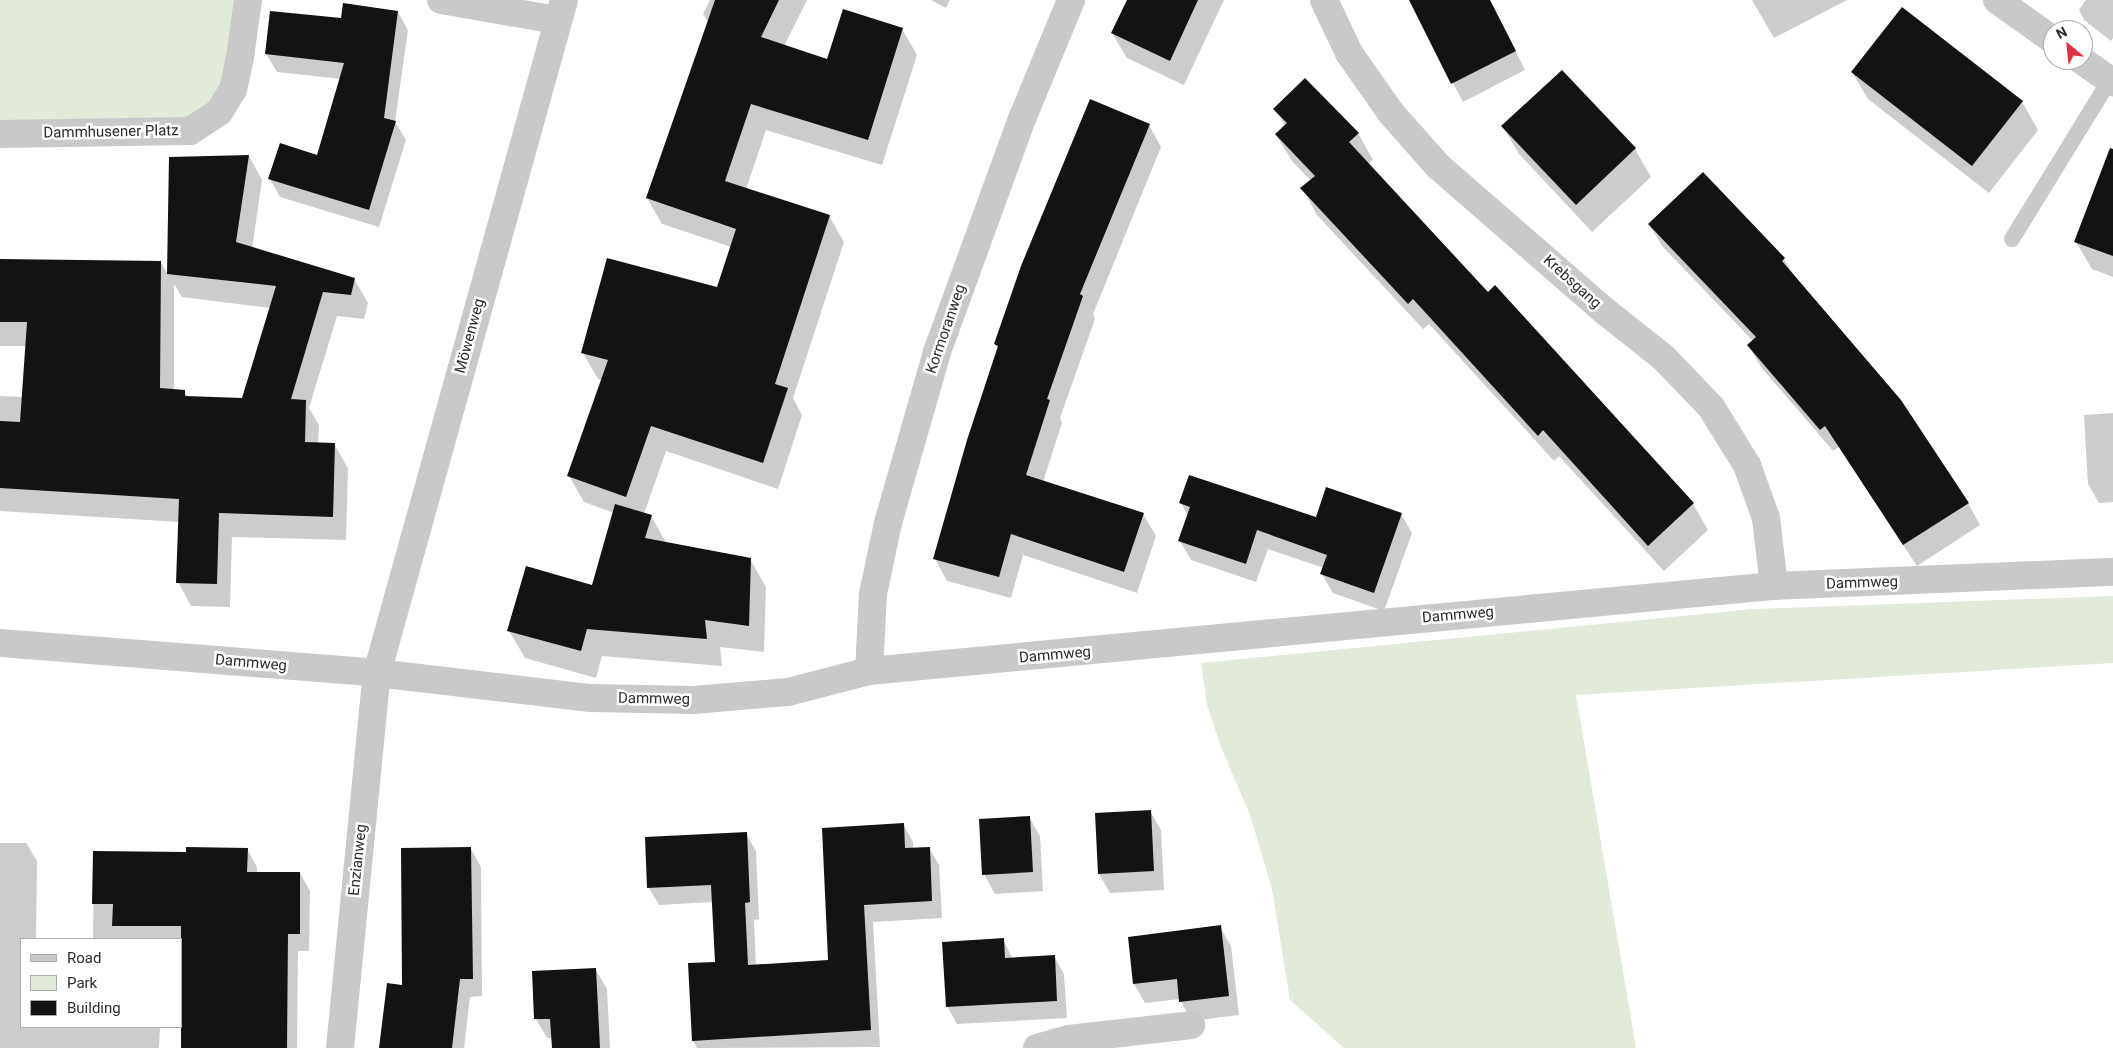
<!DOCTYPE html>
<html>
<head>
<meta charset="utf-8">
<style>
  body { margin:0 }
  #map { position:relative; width:2113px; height:1048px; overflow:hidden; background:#fff; font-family:Roboto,sans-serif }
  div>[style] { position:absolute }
  .green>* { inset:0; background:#e2ead9 }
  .shadow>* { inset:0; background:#0003 }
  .building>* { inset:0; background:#131313 }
  .service>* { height:16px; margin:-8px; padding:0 8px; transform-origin:8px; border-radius:8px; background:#c9c9c9 }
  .minor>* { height:28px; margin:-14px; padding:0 14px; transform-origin:14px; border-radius:14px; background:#c9c9c9 }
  span { translate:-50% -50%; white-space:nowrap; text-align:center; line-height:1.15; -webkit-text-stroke:5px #fff; paint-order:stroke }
  .street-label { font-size:15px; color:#2c2c2c }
  .legend { position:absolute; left:20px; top:938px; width:162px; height:90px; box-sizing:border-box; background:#fff; border:1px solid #ababab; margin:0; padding:6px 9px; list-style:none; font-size:15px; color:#2c2c2c }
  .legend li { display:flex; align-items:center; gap:10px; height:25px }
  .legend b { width:25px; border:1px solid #ababab }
  .north { position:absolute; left:2043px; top:20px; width:50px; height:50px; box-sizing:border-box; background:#fff; border:1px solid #ababab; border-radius:50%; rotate:332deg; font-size:14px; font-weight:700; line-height:20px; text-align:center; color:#2c2c2c }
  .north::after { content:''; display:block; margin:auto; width:18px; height:22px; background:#e13042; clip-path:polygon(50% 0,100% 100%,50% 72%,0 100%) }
</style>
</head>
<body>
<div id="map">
  <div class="green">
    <div style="clip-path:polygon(0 0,248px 0,240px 57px,190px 131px,0 134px)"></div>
    <div style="clip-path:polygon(2113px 596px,2113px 663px,1576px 695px,1636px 1048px,1344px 1048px,1290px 1000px,1272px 889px,1250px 815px,1221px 747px,1207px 705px,1201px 663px,1754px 609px)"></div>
  </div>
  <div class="shadow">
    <div style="clip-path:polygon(710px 0,807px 0,784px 46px,828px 61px,902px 29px,917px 55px,882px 165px,766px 130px,746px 189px,829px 216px,844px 242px,793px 398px,802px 415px,778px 489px,666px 451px,644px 514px,651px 516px,667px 544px,750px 559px,766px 587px,764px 652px,720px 647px,722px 666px,602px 656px,596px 678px,525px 658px,509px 631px,593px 586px,614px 513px,584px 502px,569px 476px,603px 380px,598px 379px,583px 353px,717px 289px,731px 247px,662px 224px,647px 198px,708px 22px,703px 14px)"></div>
    <div style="clip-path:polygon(931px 0,950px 0,946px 8px)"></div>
    <div style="clip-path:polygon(1128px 0,1224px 0,1184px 85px,1127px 58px,1112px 33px)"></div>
    <div style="clip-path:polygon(1410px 0,1490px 0,1525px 70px,1463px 102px)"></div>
    <div style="clip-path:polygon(1752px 0,1847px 0,1774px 38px)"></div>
    <div style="clip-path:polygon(2086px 0,2113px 0,2113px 38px,2111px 41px,2084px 20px,2079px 10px)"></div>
    <div style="clip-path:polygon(398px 12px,408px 30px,395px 122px,406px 140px,379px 227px,280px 197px,270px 179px,318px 156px,341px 79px,277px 72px,266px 54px,342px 19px)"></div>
    <div style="clip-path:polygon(1562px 72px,1635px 149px,1651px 177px,1592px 232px,1519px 154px,1503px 127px)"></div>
    <div style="clip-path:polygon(1852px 72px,2022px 102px,2038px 130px,1989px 193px,1868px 99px)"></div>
    <div style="clip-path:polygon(1275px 109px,1358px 133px,1373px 160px,1368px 164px,1488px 294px,1495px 287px,1693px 504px,1708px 530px,1664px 571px,1559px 456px,1554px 461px,1429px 324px,1423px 329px,1317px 215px,1302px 188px,1311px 181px,1292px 161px,1276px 135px,1285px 126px)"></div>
    <div style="clip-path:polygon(1149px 125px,1161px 147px,1093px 314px,1095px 319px,1060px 418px,1062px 423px,1043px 482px,1143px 514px,1156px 536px,1137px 593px,1023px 555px,1011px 598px,947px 581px,935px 559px,998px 349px,995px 344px)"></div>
    <div style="clip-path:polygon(evenodd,249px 156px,262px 180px,252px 249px,354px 279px,368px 303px,364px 319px,337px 316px,309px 408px,319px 425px,318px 444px,334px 444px,348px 468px,346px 540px,232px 537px,230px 607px,191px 606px,178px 582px,180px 522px,0 511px,0 396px,23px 397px,26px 346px,0 346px,0 260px,161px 262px,168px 275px,170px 158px,249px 156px,174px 284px,182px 297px,271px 308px,242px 399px,188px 397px,185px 391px,174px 390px,174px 284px)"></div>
    <div style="clip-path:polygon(2113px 172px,2113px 277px,2092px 269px,2076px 242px)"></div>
    <div style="clip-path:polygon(1702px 174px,1784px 259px,1794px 276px,1968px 503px,1980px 525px,1917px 566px,1839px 447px,1833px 451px,1761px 367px,1748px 345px,1753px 341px,1662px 246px,1649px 224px)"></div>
    <div style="clip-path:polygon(2113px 413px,2113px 502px,2099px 503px,2088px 484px,2084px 415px)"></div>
    <div style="clip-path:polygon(1181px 503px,1316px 519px,1401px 514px,1412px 533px,1384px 611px,1333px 593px,1322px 574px,1324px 568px,1268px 549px,1256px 582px,1191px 560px,1180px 541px,1188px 516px)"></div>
    <div style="clip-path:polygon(1150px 811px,1161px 830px,1164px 890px,1110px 893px,1099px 874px)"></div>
    <div style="clip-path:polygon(1029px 817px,1040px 836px,1043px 891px,995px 894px,984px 874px)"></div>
    <div style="clip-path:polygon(903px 824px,913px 842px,913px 849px,929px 848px,939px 865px,942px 918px,873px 922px,880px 1047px,697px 1048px,693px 1041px,716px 963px,713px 902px,659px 905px,649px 888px,746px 834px,756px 851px,759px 919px,754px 920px,756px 966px,830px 962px)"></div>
    <div style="clip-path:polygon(0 843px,26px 843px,37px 861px,36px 939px,21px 939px,21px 1027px,160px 1027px,159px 1048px,0 1048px)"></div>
    <div style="clip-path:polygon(247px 849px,257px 867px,257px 873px,300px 873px,310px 891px,309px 951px,298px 951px,297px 1048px,219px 1048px,181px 939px,93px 939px,94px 853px,187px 853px)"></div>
    <div style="clip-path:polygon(471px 849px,481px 867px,482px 996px,470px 997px,464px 1048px,381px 1048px,403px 986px)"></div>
    <div style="clip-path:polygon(1220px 927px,1231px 946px,1239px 1015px,1191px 1021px,1180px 999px,1145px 1003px,1134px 984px,1129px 938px)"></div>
    <div style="clip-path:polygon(1003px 940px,1013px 959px,1054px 956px,1064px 974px,1067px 1018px,957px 1024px,947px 1006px)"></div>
    <div style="clip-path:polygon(596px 970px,607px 989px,610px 1048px,553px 1048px,552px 1038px,547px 1038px,536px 1019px)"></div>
  </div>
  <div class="building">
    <div style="clip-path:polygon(715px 0,779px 0,761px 37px,827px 59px,843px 9px,903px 28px,868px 140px,751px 104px,725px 181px,830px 215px,775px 384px,788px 388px,763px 463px,651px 426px,626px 497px,567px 476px,608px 360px,581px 353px,607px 258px,717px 287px,736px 229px,646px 198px)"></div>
    <div style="clip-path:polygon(1127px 0,1198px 0,1170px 61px,1111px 33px)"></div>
    <div style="clip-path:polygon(1409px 0,1490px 0,1516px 51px,1451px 84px)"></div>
    <div style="clip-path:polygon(343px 3px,398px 11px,384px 118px,396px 121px,369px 210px,268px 179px,280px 143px,317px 155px,344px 63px,265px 54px,270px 11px,341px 18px)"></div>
    <div style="clip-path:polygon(1902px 7px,2023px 101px,1972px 166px,1851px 72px)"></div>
    <div style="clip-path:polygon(1562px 70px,1636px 148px,1576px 205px,1501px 126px)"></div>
    <div style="clip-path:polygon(1305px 78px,1359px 133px,1349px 142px,1488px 292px,1495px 285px,1694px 503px,1648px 546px,1543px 430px,1538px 436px,1413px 299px,1408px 304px,1300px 188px,1315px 176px,1275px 134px,1287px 123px,1273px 109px)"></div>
    <div style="clip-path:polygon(1090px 99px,1150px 124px,1080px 294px,1083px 296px,1047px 399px,1050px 400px,1026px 475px,1144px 513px,1124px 572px,1011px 534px,999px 577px,933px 559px,967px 440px,998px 346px,994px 344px,1021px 266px)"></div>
    <div style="clip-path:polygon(2110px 148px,2113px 149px,2113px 256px,2074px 242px)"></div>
    <div style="clip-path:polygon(249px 155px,236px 242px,355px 278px,351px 295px,323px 292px,291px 399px,306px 400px,305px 442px,335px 443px,333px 517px,219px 513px,217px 584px,176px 583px,179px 499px,0 488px,0 421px,20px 422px,27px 322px,0 322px,0 259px,161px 261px,160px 388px,185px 390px,185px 396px,242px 398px,276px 286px,167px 274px,169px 157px)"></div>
    <div style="clip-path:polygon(1703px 172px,1785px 258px,1782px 261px,1901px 400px,1969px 503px,1903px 545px,1825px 426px,1820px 430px,1747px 345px,1756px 337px,1648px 224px)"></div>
    <div style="clip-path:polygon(1189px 475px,1316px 517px,1326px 487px,1402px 513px,1374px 593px,1320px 574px,1327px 555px,1257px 530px,1246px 564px,1178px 541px,1190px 507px,1179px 503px)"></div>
    <div style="clip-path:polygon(615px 504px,652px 515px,645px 538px,751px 558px,749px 626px,705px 620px,707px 639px,587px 629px,581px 651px,507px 631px,526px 566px,592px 585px)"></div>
    <div style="clip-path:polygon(1151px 810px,1154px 871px,1098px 874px,1095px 813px)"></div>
    <div style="clip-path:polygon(1030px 816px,1033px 872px,982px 875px,979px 819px)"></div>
    <div style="clip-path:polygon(904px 823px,905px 848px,930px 847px,932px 901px,864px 905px,871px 1030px,692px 1041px,688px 963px,715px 962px,711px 885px,647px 888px,645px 837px,747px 832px,750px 902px,745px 903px,748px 965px,828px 960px,822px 828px)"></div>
    <div style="clip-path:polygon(186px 847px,248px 848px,247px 872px,300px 872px,300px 934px,288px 934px,287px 1048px,181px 1048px,181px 926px,112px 926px,113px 904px,92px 904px,93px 851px,186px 852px)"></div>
    <div style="clip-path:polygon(471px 847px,473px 979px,460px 979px,452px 1048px,379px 1048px,387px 983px,402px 985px,401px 848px)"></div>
    <div style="clip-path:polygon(1221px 925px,1229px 996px,1179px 1002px,1177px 979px,1133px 984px,1128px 937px)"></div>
    <div style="clip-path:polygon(1004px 938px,1005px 958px,1055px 955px,1057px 1001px,946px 1007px,942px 942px)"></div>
    <div style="clip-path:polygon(596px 968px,600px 1048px,552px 1048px,550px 1019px,534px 1019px,532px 971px)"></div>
  </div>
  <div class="service">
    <div style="left:2012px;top:239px;width:187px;rotate:-58.4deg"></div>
  </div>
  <div class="minor">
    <div style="left:441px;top:0;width:118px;rotate:9.8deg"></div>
    <div style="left:1324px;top:0;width:59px;rotate:64.7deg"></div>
    <div style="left:1349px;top:53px;width:73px;rotate:55deg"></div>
    <div style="left:1391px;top:113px;width:72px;rotate:48.4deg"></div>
    <div style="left:1439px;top:167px;width:221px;rotate:41deg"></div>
    <div style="left:1606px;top:312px;width:74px;rotate:38.4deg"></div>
    <div style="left:1664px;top:358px;width:68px;rotate:46.2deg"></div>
    <div style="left:1711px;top:407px;width:68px;rotate:58.2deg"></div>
    <div style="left:1747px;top:465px;width:56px;rotate:70.3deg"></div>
    <div style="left:1766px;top:518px;width:68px;rotate:83.3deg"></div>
    <div style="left:1997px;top:0;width:69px;rotate:35.5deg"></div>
    <div style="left:2081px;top:60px;width:39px;rotate:35deg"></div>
    <div style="left:0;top:134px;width:190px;rotate:-0.9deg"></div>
    <div style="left:190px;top:131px;width:35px;rotate:-33deg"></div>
    <div style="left:219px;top:112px;width:26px;rotate:-58deg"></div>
    <div style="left:233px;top:90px;width:34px;rotate:-78deg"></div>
    <div style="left:240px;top:57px;width:58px;rotate:-82deg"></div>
    <div style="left:0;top:643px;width:378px;rotate:4.5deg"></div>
    <div style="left:377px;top:673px;width:215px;rotate:6.7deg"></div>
    <div style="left:591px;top:698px;width:102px;rotate:1.1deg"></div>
    <div style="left:693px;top:700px;width:95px;rotate:-4.8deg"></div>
    <div style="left:788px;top:692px;width:84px;rotate:-14.5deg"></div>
    <div style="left:869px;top:671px;width:909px;rotate:-5.37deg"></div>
    <div style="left:1774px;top:586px;width:339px;rotate:-2.4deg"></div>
    <div style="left:869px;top:671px;width:77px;rotate:-87deg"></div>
    <div style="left:873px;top:594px;width:73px;rotate:-78.1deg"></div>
    <div style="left:888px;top:523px;width:178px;rotate:-74deg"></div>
    <div style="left:937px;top:352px;width:248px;rotate:-70deg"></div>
    <div style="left:1022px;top:119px;width:129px;rotate:-67.6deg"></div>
    <div style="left:340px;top:1048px;width:377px;rotate:-84.4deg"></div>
    <div style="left:377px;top:673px;width:698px;rotate:-74.47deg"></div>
    <div style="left:1037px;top:1048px;width:33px;rotate:-16deg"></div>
    <div style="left:1069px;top:1039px;width:123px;rotate:-6.5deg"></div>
  </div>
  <div class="street-label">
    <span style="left:111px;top:132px;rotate:-1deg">Dammhusener Platz</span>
    <span style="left:1572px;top:282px;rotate:42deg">Krebsgang</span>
    <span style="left:946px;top:329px;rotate:-71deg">Kormoranweg</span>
    <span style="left:470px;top:336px;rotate:-75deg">Möwenweg</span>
    <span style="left:1862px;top:583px;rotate:-2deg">Dammweg</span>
    <span style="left:1458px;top:615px;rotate:-5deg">Dammweg</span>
    <span style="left:1055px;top:655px;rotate:-5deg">Dammweg</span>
    <span style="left:251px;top:663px;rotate:5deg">Dammweg</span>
    <span style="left:654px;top:699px;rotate:1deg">Dammweg</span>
    <span style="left:358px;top:860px;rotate:-84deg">Enzianweg</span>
  </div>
  <ul class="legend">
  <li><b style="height:6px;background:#c9c9c9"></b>Road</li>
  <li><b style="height:14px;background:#e2ead9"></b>Park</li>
  <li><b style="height:14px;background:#131313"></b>Building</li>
  </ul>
  <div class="north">N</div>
</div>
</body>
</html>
